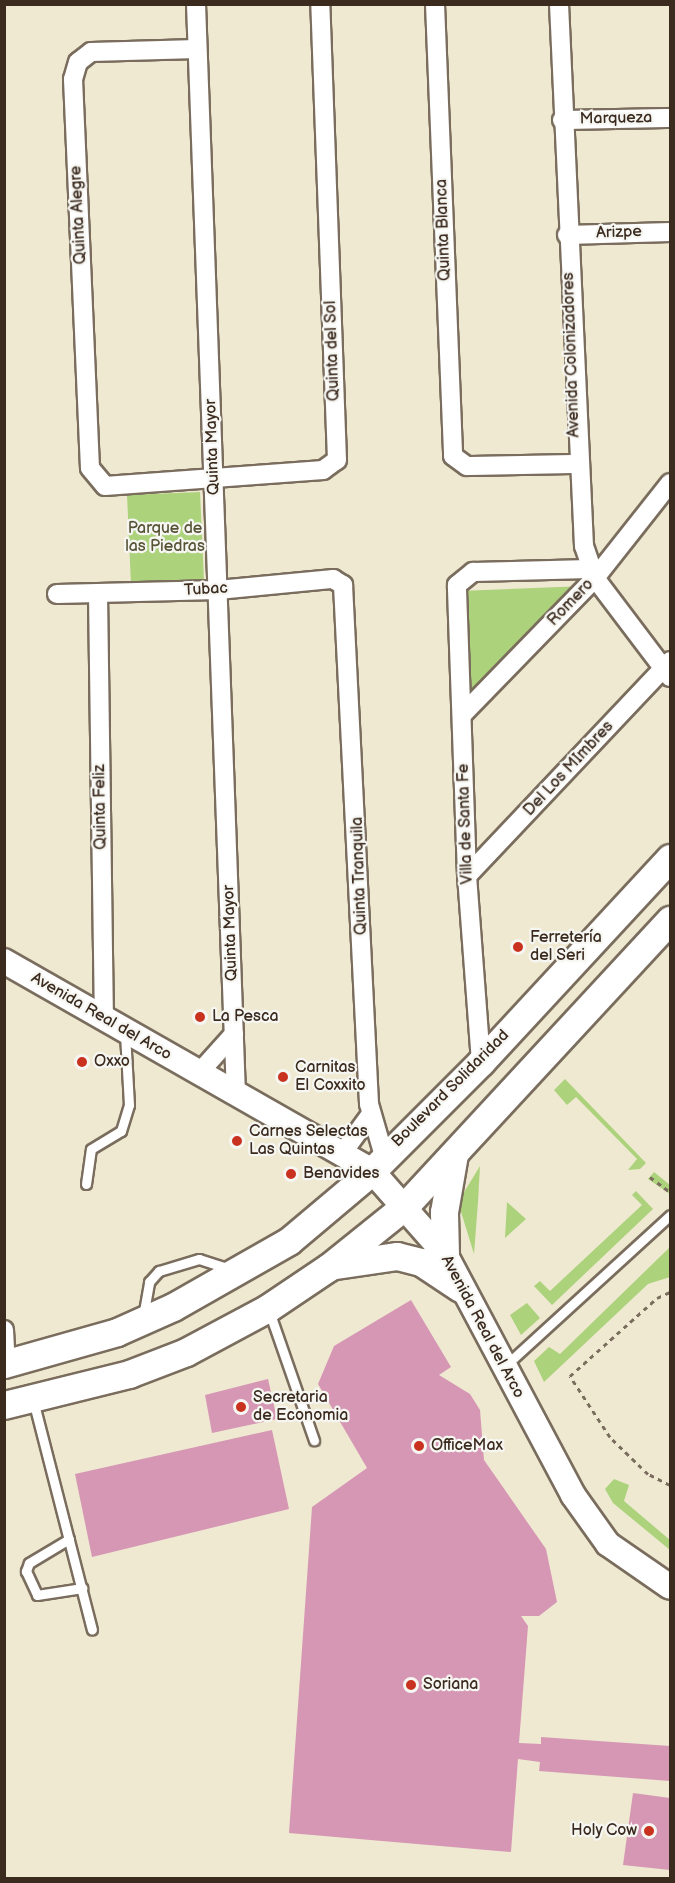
<!DOCTYPE html>
<html>
<head>
<meta charset="utf-8">
<style>
  body { margin:0 }
  #map { position:relative; width:675px; height:1883px; overflow:hidden; background:#efe9d2; font-family:"Balsamiq Sans",sans-serif }
  div>[style] { position:absolute }
  .green>* { inset:0; background:#acd27c }
  .building>* { inset:0; background:#d697b4 }
  .path>* { height:3px; margin-top:-1.5px; transform-origin:0; background:repeating-linear-gradient(90deg,#7a6d5d 0 4.5px,transparent 0 9px) }
  .roads { filter:drop-shadow(2px 0 #7a6d5d) drop-shadow(-2px 0 #7a6d5d) drop-shadow(0 2px #7a6d5d) drop-shadow(0 -2px #7a6d5d) }
  .lane>* { height:9px; margin:-4.5px; padding:0 4.5px; transform-origin:4.5px; border-radius:4.5px; background:#fff }
  .street>* { height:18px; margin:-9px; padding:0 9px; transform-origin:9px; border-radius:9px; background:#fff }
  .secondary>* { height:24px; margin:-12px; padding:0 12px; transform-origin:12px; border-radius:12px; background:#fff }
  .primary>* { height:27px; margin:-13.5px; padding:0 13.5px; transform-origin:13.5px; border-radius:13.5px; background:#fff }
  .dots>* { width:16px; height:16px; translate:-50% -50%; box-sizing:border-box; border:3px solid #f6f6f2; border-radius:50% }
  span { translate:-50% -50%; white-space:nowrap; text-align:center; line-height:1.15; -webkit-text-stroke:4.5px #f6f6f2; paint-order:stroke }
  .street-label { font-size:16px; color:#3b2a1e }
  .park-label { font-size:16px; color:#575436 }
  .poi-label { font-size:16px; color:#3b2a1e }
  .left { translate:0 -50%; text-align:left }
  .right { translate:-100% -50%; text-align:right }
  .frame { position:absolute; inset:0; border:6px solid #3b2a1e; pointer-events:none }
</style>
</head>
<body>
<div id="map">
  <div class="green">
    <div style="clip-path:polygon(200px 492px,204px 581px,131px 584px,127px 495px)"></div>
    <div style="clip-path:polygon(586px 586px,463px 712px,460px 591px)"></div>
    <div style="clip-path:polygon(565px 1079px,646px 1163px,640px 1169px,628px 1170px,637px 1159px,576px 1097px,567px 1105px,554px 1090px)"></div>
    <div style="clip-path:polygon(480px 1166px,478px 1202px,474px 1254px,458px 1202px)"></div>
    <div style="clip-path:polygon(654px 1172px,670px 1185px,670px 1194px,648px 1179px)"></div>
    <div style="clip-path:polygon(636px 1191px,653px 1209px,552px 1305px,534px 1286px,540px 1281px,550px 1291px,642px 1205px,632px 1195px)"></div>
    <div style="clip-path:polygon(507px 1202px,526px 1219px,505px 1238px)"></div>
    <div style="clip-path:polygon(670px 1247px,670px 1277px,648px 1284px,544px 1382px,534px 1361px,549px 1347px,560px 1354px)"></div>
    <div style="clip-path:polygon(527px 1303px,540px 1318px,521px 1335px,510px 1315px)"></div>
    <div style="clip-path:polygon(614px 1479px,629px 1485px,624px 1501px,670px 1540px,670px 1550px,613px 1503px,605px 1489px)"></div>
  </div>
  <div class="building">
    <div style="clip-path:polygon(411px 1300px,451px 1367px,439px 1375px,470px 1394px,480px 1410px,484px 1460px,546px 1549px,557px 1602px,539px 1616px,521px 1616px,528px 1626px,519px 1743px,541px 1744px,541px 1737px,670px 1746px,670px 1781px,539px 1771px,540px 1762px,518px 1759px,511px 1852px,289px 1833px,312px 1507px,367px 1468px,318px 1384px,334px 1346px)"></div>
    <div style="clip-path:polygon(268px 1379px,277px 1419px,212px 1433px,205px 1395px)"></div>
    <div style="clip-path:polygon(272px 1430px,289px 1509px,92px 1557px,75px 1474px)"></div>
    <div style="clip-path:polygon(633px 1793px,670px 1798px,670px 1870px,623px 1865px)"></div>
  </div>
  <div class="path">
    <div style="left:650px;top:1177px;width:25px;rotate:37deg"></div>
    <div style="left:670px;top:1485px;width:25px;rotate:-153deg"></div>
    <div style="left:648px;top:1474px;width:53px;rotate:-135.8deg"></div>
    <div style="left:610px;top:1437px;width:73px;rotate:-123.3deg"></div>
    <div style="left:570px;top:1376px;width:117px;rotate:-41.9deg"></div>
    <div style="left:657px;top:1298px;width:14px;rotate:-25deg"></div>
  </div>
  <div class="roads">
    <div class="lane">
      <div style="left:86px;top:1184px;width:35px;rotate:-82deg"></div>
      <div style="left:91px;top:1149px;width:35px;rotate:-31deg"></div>
      <div style="left:121px;top:1131px;width:27px;rotate:-73deg"></div>
      <div style="left:129px;top:1105px;width:71px;rotate:-93.2deg"></div>
      <div style="left:269px;top:1311px;width:137px;rotate:70.8deg"></div>
      <div style="left:143px;top:1317px;width:36px;rotate:-80deg"></div>
      <div style="left:149px;top:1282px;width:15px;rotate:-48deg"></div>
      <div style="left:159px;top:1271px;width:42px;rotate:-16.7deg"></div>
      <div style="left:199px;top:1259px;width:32px;rotate:18deg"></div>
      <div style="left:506px;top:1365px;width:222px;rotate:-42.4deg"></div>
      <div style="left:33px;top:1400px;width:237px;rotate:75.6deg"></div>
      <div style="left:69px;top:1539px;width:47px;rotate:149deg"></div>
      <div style="left:29px;top:1563px;width:9px;rotate:111deg"></div>
      <div style="left:26px;top:1571px;width:26px;rotate:65deg"></div>
      <div style="left:37px;top:1595px;width:46px;rotate:-8.8deg"></div>
    </div>
    <div class="street">
      <div style="left:196px;top:4px;width:1093px;rotate:87.9deg"></div>
      <div style="left:435px;top:4px;width:452px;rotate:87.7deg"></div>
      <div style="left:453px;top:456px;width:17px;rotate:36deg"></div>
      <div style="left:467px;top:466px;width:109px;rotate:-1.1deg"></div>
      <div style="left:559px;top:4px;width:543px;rotate:87.36deg"></div>
      <div style="left:584px;top:546px;width:34px;rotate:71deg"></div>
      <div style="left:595px;top:578px;width:124px;rotate:52.9deg"></div>
      <div style="left:197px;top:49px;width:106px;rotate:178.4deg"></div>
      <div style="left:91px;top:52px;width:16px;rotate:142deg"></div>
      <div style="left:78px;top:62px;width:18px;rotate:106deg"></div>
      <div style="left:73px;top:79px;width:389px;rotate:87.5deg"></div>
      <div style="left:90px;top:468px;width:23px;rotate:50deg"></div>
      <div style="left:105px;top:486px;width:219px;rotate:-4.2deg"></div>
      <div style="left:323px;top:470px;width:17px;rotate:-36deg"></div>
      <div style="left:337px;top:460px;width:456px;rotate:-92.1deg"></div>
      <div style="left:562px;top:120px;width:108px;rotate:-1.1deg"></div>
      <div style="left:567px;top:235px;width:103px;rotate:-1.7deg"></div>
      <div style="left:57px;top:594px;width:161px;rotate:-1.4deg"></div>
      <div style="left:218px;top:590px;width:116px;rotate:-5.5deg"></div>
      <div style="left:333px;top:579px;width:12px;rotate:31deg"></div>
      <div style="left:343px;top:585px;width:520px;rotate:87.13deg"></div>
      <div style="left:369px;top:1104px;width:54px;rotate:73.9deg"></div>
      <div style="left:98px;top:594px;width:425px;rotate:89.2deg"></div>
      <div style="left:462px;top:715px;width:191px;rotate:-45.8deg"></div>
      <div style="left:595px;top:578px;width:121px;rotate:-51.7deg"></div>
      <div style="left:467px;top:876px;width:296px;rotate:-46.6deg"></div>
      <div style="left:481px;top:1062px;width:187px;rotate:-94.3deg"></div>
      <div style="left:467px;top:876px;width:291px;rotate:-92deg"></div>
      <div style="left:457px;top:585px;width:21px;rotate:-39deg"></div>
      <div style="left:473px;top:572px;width:117px;rotate:-1.5deg"></div>
      <div style="left:198px;top:1074px;width:54px;rotate:-48deg"></div>
      <div style="left:341px;top:1155px;width:51px;rotate:-53.8deg"></div>
      <div style="left:4px;top:1330px;width:34px;rotate:87deg"></div>
    </div>
    <div class="secondary">
      <div style="left:4px;top:961px;width:424px;rotate:29.7deg"></div>
      <div style="left:372px;top:1171px;width:111px;rotate:48.7deg"></div>
      <div style="left:445px;top:1254px;width:273px;rotate:62deg"></div>
      <div style="left:573px;top:1495px;width:60px;rotate:54.5deg"></div>
      <div style="left:608px;top:1544px;width:75px;rotate:34.7deg"></div>
    </div>
    <div class="primary">
      <div style="left:445px;top:1254px;width:42px;rotate:-91.4deg"></div>
      <div style="left:444px;top:1212px;width:59px;rotate:-80.2deg"></div>
      <div style="left:336px;top:1265px;width:62px;rotate:-8.4deg"></div>
      <div style="left:397px;top:1256px;width:25px;rotate:14deg"></div>
      <div style="left:421px;top:1262px;width:47px;rotate:33.7deg"></div>
      <div style="left:4px;top:1364px;width:117px;rotate:-15.8deg"></div>
      <div style="left:117px;top:1332px;width:61px;rotate:-24.1deg"></div>
      <div style="left:173px;top:1307px;width:133px;rotate:-29.6deg"></div>
      <div style="left:289px;top:1241px;width:109px;rotate:-40.1deg"></div>
      <div style="left:372px;top:1171px;width:154px;rotate:-45deg"></div>
      <div style="left:481px;top:1062px;width:278px;rotate:-47.2deg"></div>
      <div style="left:4px;top:1405px;width:129px;rotate:-13.9deg"></div>
      <div style="left:129px;top:1374px;width:61px;rotate:-21.1deg"></div>
      <div style="left:186px;top:1352px;width:93px;rotate:-28.2deg"></div>
      <div style="left:268px;top:1308px;width:73px;rotate:-33.9deg"></div>
      <div style="left:329px;top:1267px;width:97px;rotate:-38.8deg"></div>
      <div style="left:405px;top:1206px;width:390px;rotate:-47.2deg"></div>
    </div>
  </div>
  <div class="dots">
    <div style="left:518px;top:947px;background:#c8321e"></div>
    <div style="left:200px;top:1017px;background:#c8321e"></div>
    <div style="left:82px;top:1062px;background:#c8321e"></div>
    <div style="left:283px;top:1077px;background:#c8321e"></div>
    <div style="left:237px;top:1141px;background:#c8321e"></div>
    <div style="left:291px;top:1174px;background:#c8321e"></div>
    <div style="left:241px;top:1407px;background:#c8321e"></div>
    <div style="left:419px;top:1446px;background:#c8321e"></div>
    <div style="left:411px;top:1685px;background:#c8321e"></div>
    <div style="left:649px;top:1831px;background:#c8321e"></div>
  </div>
  <div class="street-label">
    <span style="left:616px;top:119px;rotate:-1deg">Marqueza</span>
    <span style="left:79px;top:215px;rotate:-93deg">Quinta Alegre</span>
    <span style="left:444px;top:230px;rotate:-92deg">Quinta Blanca</span>
    <span style="left:619px;top:233px;rotate:-2deg">Arizpe</span>
    <span style="left:333px;top:351px;rotate:-92deg">Quinta del Sol</span>
    <span style="left:572px;top:355px;rotate:-92deg">Avenida Colonizadores</span>
    <span style="left:213px;top:447px;rotate:-92deg">Quinta Mayor</span>
    <span style="left:206px;top:590px;rotate:-3deg">Tubac</span>
    <span style="left:571px;top:603px;rotate:-46deg">Romero</span>
    <span style="left:569px;top:769px;rotate:-47deg">Del Los MImbres</span>
    <span style="left:101px;top:807px;rotate:-91deg">Quinta Feliz</span>
    <span style="left:466px;top:824px;rotate:-92deg">Villa de Santa Fe</span>
    <span style="left:360px;top:876px;rotate:-92deg">Quinta Tranquila</span>
    <span style="left:231px;top:933px;rotate:-92deg">Quinta Mayor</span>
    <span style="left:101px;top:1017px;rotate:30deg">Avenida Real del Arco</span>
    <span style="left:451px;top:1089px;rotate:-45deg">Boulevard Solidaridad</span>
    <span style="left:482px;top:1327px;rotate:62deg">Avenida Real del Arco</span>
  </div>
  <div class="park-label">
    <span style="left:165px;top:538px">Parque de<br>las Piedras</span>
  </div>
  <div class="poi-label">
    <span class="left" style="left:530px;top:947px">Ferretería<br>del Seri</span>
    <span class="left" style="left:212px;top:1017px">La Pesca</span>
    <span class="left" style="left:94px;top:1062px">Oxxo</span>
    <span class="left" style="left:295px;top:1077px">Carnitas<br>El Coxxito</span>
    <span class="left" style="left:249px;top:1141px">Carnes Selectas<br>Las Quintas</span>
    <span class="left" style="left:303px;top:1174px">Benavides</span>
    <span class="left" style="left:253px;top:1407px">Secretaria<br>de Economia</span>
    <span class="left" style="left:431px;top:1446px">OfficeMax</span>
    <span class="left" style="left:423px;top:1685px">Soriana</span>
    <span class="right" style="left:637px;top:1831px">Holy Cow</span>
  </div>
  <div class="frame"></div>
</div>
</body>
</html>
